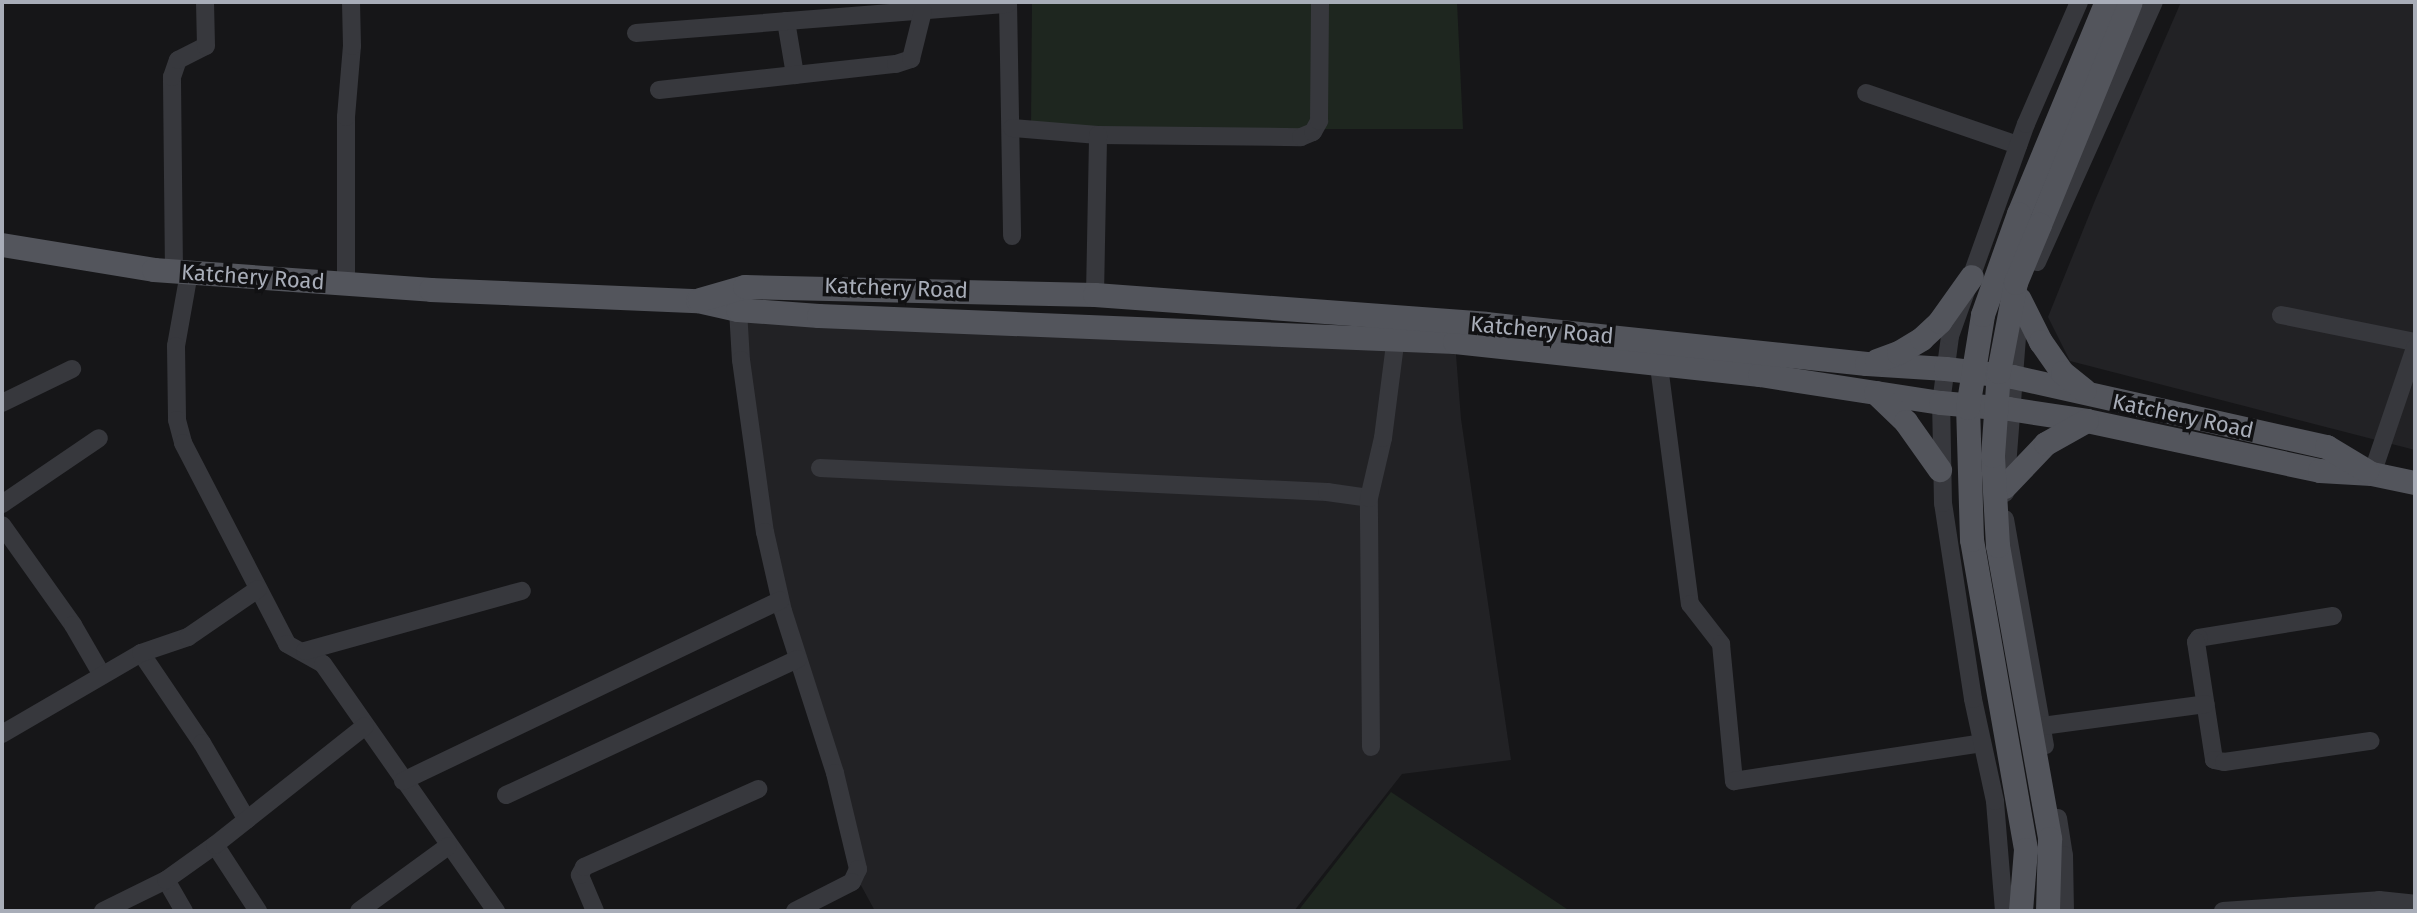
<!DOCTYPE html>
<html>
<head>
<meta charset="utf-8">
<style>
  body { margin:0 }
  #map { position:relative; width:2417px; height:913px; overflow:hidden; background:#161618; font-family:"Fira Sans",sans-serif }
  div>[style] { position:absolute }
  .built>* { inset:0; background:#222225 }
  .green>* { inset:0; background:#1e261f }
  .minor>* { height:18px; margin:-9px; padding:0 9px; transform-origin:9px; border-radius:9px; background:#37383d }
  .major>* { height:24px; margin:-12px; padding:0 12px; transform-origin:12px; border-radius:12px; background:#53555c }
  .major-bridge>* { height:24px; margin:-12px; padding:0 12px; transform-origin:12px; border-radius:12px; background:#53555c }
  span { translate:-50% -50%; white-space:nowrap; text-align:center; line-height:1.15; -webkit-text-stroke:7px #111113; paint-order:stroke }
  .street-label { font-size:22px; color:#a8adb8 }
  .frame { position:absolute; inset:0; border:4px solid #a8adb8; pointer-events:none }
</style>
</head>
<body>
<div id="map">
  <div class="built">
    <div style="clip-path:polygon(2181px 2px,2415px 2px,2415px 450px,2070px 361px,2048px 317px,2096px 198px)"></div>
    <div style="clip-path:polygon(738px 310px,1455px 342px,1461px 419px,1511px 760px,1402px 774px,1294px 911px,875px 911px,857px 878px,783px 611px)"></div>
  </div>
  <div class="green">
    <div style="clip-path:polygon(1032px 2px,1457px 2px,1463px 129px,1031px 129px)"></div>
    <div style="clip-path:polygon(1391px 792px,1570px 911px,1298px 911px)"></div>
  </div>
  <div class="minor">
    <div style="left:1008px;top:2px;width:234px;rotate:89deg"></div>
    <div style="left:786px;top:21px;width:55px;rotate:80.5deg"></div>
    <div style="left:636px;top:33px;width:373px;rotate:-4.5deg"></div>
    <div style="left:659px;top:90px;width:238px;rotate:-6.3deg"></div>
    <div style="left:896px;top:64px;width:16px;rotate:-18deg"></div>
    <div style="left:911px;top:59px;width:49px;rotate:-76deg"></div>
    <div style="left:1866px;top:93px;width:161px;rotate:18.9deg"></div>
    <div style="left:1012px;top:128px;width:86px;rotate:4.7deg"></div>
    <div style="left:1098px;top:135px;width:203px;rotate:0.6deg"></div>
    <div style="left:1301px;top:137px;width:13px;rotate:-23deg"></div>
    <div style="left:1313px;top:132px;width:13px;rotate:-61deg"></div>
    <div style="left:1319px;top:121px;width:119px;rotate:-89.5deg"></div>
    <div style="left:2037px;top:262px;width:285px;rotate:-65.8deg"></div>
    <div style="left:174px;top:272px;width:195px;rotate:-90.6deg"></div>
    <div style="left:172px;top:77px;width:18px;rotate:-71deg"></div>
    <div style="left:178px;top:60px;width:31px;rotate:-27deg"></div>
    <div style="left:206px;top:46px;width:44px;rotate:-91.3deg"></div>
    <div style="left:189px;top:273px;width:74px;rotate:100.1deg"></div>
    <div style="left:176px;top:346px;width:74px;rotate:89.2deg"></div>
    <div style="left:177px;top:420px;width:24px;rotate:75deg"></div>
    <div style="left:183px;top:443px;width:226px;rotate:62.6deg"></div>
    <div style="left:287px;top:644px;width:41px;rotate:29.1deg"></div>
    <div style="left:323px;top:664px;width:302px;rotate:55deg"></div>
    <div style="left:346px;top:284px;width:167px;rotate:-90deg"></div>
    <div style="left:346px;top:117px;width:71px;rotate:-85.2deg"></div>
    <div style="left:352px;top:46px;width:44px;rotate:-91.3deg"></div>
    <div style="left:1095px;top:295px;width:160px;rotate:-88.9deg"></div>
    <div style="left:738px;top:310px;width:50px;rotate:86.6deg"></div>
    <div style="left:741px;top:360px;width:174px;rotate:82.1deg"></div>
    <div style="left:765px;top:532px;width:81px;rotate:77.2deg"></div>
    <div style="left:783px;top:611px;width:170px;rotate:72.2deg"></div>
    <div style="left:835px;top:773px;width:99px;rotate:76.5deg"></div>
    <div style="left:858px;top:869px;width:14px;rotate:115deg"></div>
    <div style="left:852px;top:882px;width:64px;rotate:153deg"></div>
    <div style="left:2281px;top:315px;width:137px;rotate:11.4deg"></div>
    <div style="left:1659px;top:366px;width:240px;rotate:82.6deg"></div>
    <div style="left:1690px;top:604px;width:51px;rotate:52.2deg"></div>
    <div style="left:1721px;top:644px;width:138px;rotate:84.6deg"></div>
    <div style="left:1734px;top:781px;width:251px;rotate:-8.7deg"></div>
    <div style="left:2px;top:403px;width:78px;rotate:-25.9deg"></div>
    <div style="left:820px;top:468px;width:508px;rotate:2.71deg"></div>
    <div style="left:1327px;top:492px;width:42px;rotate:8.1deg"></div>
    <div style="left:2372px;top:474px;width:133px;rotate:-71.2deg"></div>
    <div style="left:2005px;top:493px;width:169px;rotate:-85.6deg"></div>
    <div style="left:2px;top:504px;width:117px;rotate:-34.2deg"></div>
    <div style="left:2005px;top:519px;width:230px;rotate:80deg"></div>
    <div style="left:2px;top:525px;width:123px;rotate:54.6deg"></div>
    <div style="left:73px;top:625px;width:58px;rotate:59.9deg"></div>
    <div style="left:2333px;top:616px;width:136px;rotate:170.7deg"></div>
    <div style="left:2199px;top:638px;width:5px;rotate:127deg"></div>
    <div style="left:2196px;top:642px;width:119px;rotate:81.3deg"></div>
    <div style="left:2214px;top:760px;width:10px;rotate:11deg"></div>
    <div style="left:2224px;top:762px;width:148px;rotate:-8.2deg"></div>
    <div style="left:305px;top:651px;width:225px;rotate:-15.5deg"></div>
    <div style="left:141px;top:653px;width:109px;rotate:55.9deg"></div>
    <div style="left:202px;top:743px;width:89px;rotate:59.7deg"></div>
    <div style="left:2042px;top:726px;width:165px;rotate:-7.6deg"></div>
    <div style="left:2px;top:734px;width:161px;rotate:-30.2deg"></div>
    <div style="left:141px;top:653px;width:50px;rotate:-18.8deg"></div>
    <div style="left:188px;top:637px;width:85px;rotate:-34.4deg"></div>
    <div style="left:1371px;top:747px;width:249px;rotate:-90.5deg"></div>
    <div style="left:1369px;top:498px;width:62px;rotate:-76.9deg"></div>
    <div style="left:1383px;top:438px;width:111px;rotate:-82.7deg"></div>
    <div style="left:403px;top:781px;width:418px;rotate:-25.6deg"></div>
    <div style="left:506px;top:795px;width:322px;rotate:-25deg"></div>
    <div style="left:2058px;top:818px;width:37px;rotate:81deg"></div>
    <div style="left:2064px;top:855px;width:56px;rotate:89deg"></div>
    <div style="left:215px;top:845px;width:79px;rotate:56.9deg"></div>
    <div style="left:166px;top:880px;width:36px;rotate:60deg"></div>
    <div style="left:103px;top:911px;width:70px;rotate:-26.2deg"></div>
    <div style="left:166px;top:880px;width:60px;rotate:-35.5deg"></div>
    <div style="left:215px;top:845px;width:191px;rotate:-38.4deg"></div>
    <div style="left:359px;top:911px;width:110px;rotate:-36.1deg"></div>
    <div style="left:595px;top:911px;width:39px;rotate:-113deg"></div>
    <div style="left:580px;top:875px;width:9px;rotate:-63deg"></div>
    <div style="left:584px;top:867px;width:191px;rotate:-24.1deg"></div>
    <div style="left:2004px;top:911px;width:110px;rotate:-94.7deg"></div>
    <div style="left:1995px;top:801px;width:104px;rotate:-102.2deg"></div>
    <div style="left:1973px;top:699px;width:198px;rotate:-98.7deg"></div>
    <div style="left:1943px;top:503px;width:100px;rotate:-91.1deg"></div>
    <div style="left:1941px;top:403px;width:68px;rotate:-82.3deg"></div>
    <div style="left:1950px;top:336px;width:225px;rotate:-70.3deg"></div>
    <div style="left:2026px;top:124px;width:133px;rotate:-66.5deg"></div>
    <div style="left:2223px;top:911px;width:156px;rotate:-4deg"></div>
    <div style="left:2379px;top:900px;width:36px;rotate:6deg"></div>
  </div>
  <div class="major">
    <div style="left:2019px;top:214px;width:230px;rotate:-67.5deg"></div>
    <div style="left:2040px;top:225px;width:241px;rotate:-67.8deg"></div>
    <div style="left:2px;top:245px;width:154px;rotate:9.3deg"></div>
    <div style="left:154px;top:270px;width:278px;rotate:4.1deg"></div>
    <div style="left:431px;top:290px;width:267px;rotate:2.4deg"></div>
    <div style="left:698px;top:301px;width:41px;rotate:12.7deg"></div>
    <div style="left:738px;top:310px;width:81px;rotate:4.2deg"></div>
    <div style="left:819px;top:316px;width:637px;rotate:2.34deg"></div>
    <div style="left:1455px;top:342px;width:307px;rotate:6.2deg"></div>
    <div style="left:1760px;top:375px;width:183px;rotate:8.8deg"></div>
    <div style="left:1941px;top:403px;width:68px;rotate:5deg"></div>
    <div style="left:2009px;top:409px;width:79px;rotate:8.7deg"></div>
    <div style="left:2087px;top:421px;width:238px;rotate:12.1deg"></div>
    <div style="left:2320px;top:471px;width:52px;rotate:3.3deg"></div>
    <div style="left:2372px;top:474px;width:44px;rotate:11.8deg"></div>
    <div style="left:700px;top:300px;width:47px;rotate:-16.1deg"></div>
    <div style="left:745px;top:287px;width:350px;rotate:1.3deg"></div>
    <div style="left:1095px;top:295px;width:392px;rotate:4.2deg"></div>
    <div style="left:1486px;top:324px;width:383px;rotate:6deg"></div>
    <div style="left:1867px;top:364px;width:79px;rotate:3.6deg"></div>
    <div style="left:1946px;top:369px;width:67px;rotate:6.8deg"></div>
    <div style="left:2013px;top:377px;width:322px;rotate:12.6deg"></div>
    <div style="left:2327px;top:447px;width:47px;rotate:31deg"></div>
    <div style="left:2020px;top:300px;width:47px;rotate:63.4deg"></div>
    <div style="left:2041px;top:342px;width:38px;rotate:55deg"></div>
    <div style="left:2063px;top:373px;width:28px;rotate:39deg"></div>
    <div style="left:1877px;top:361px;width:23px;rotate:-20deg"></div>
    <div style="left:1899px;top:353px;width:27px;rotate:-31deg"></div>
    <div style="left:1922px;top:339px;width:25px;rotate:-43deg"></div>
    <div style="left:1940px;top:322px;width:55px;rotate:-54.6deg"></div>
    <div style="left:1876px;top:393px;width:42px;rotate:44deg"></div>
    <div style="left:1906px;top:422px;width:59px;rotate:54.7deg"></div>
    <div style="left:2005px;top:487px;width:59px;rotate:-46.4deg"></div>
    <div style="left:2046px;top:444px;width:47px;rotate:-29.3deg"></div>
    <div style="left:1972px;top:540px;width:315px;rotate:80.1deg"></div>
    <div style="left:2026px;top:850px;width:61px;rotate:94.7deg"></div>
    <div style="left:1998px;top:546px;width:298px;rotate:79.9deg"></div>
    <div style="left:2050px;top:839px;width:72px;rotate:91.6deg"></div>
  </div>
  <div class="major-bridge">
    <div style="left:1972px;top:540px;width:132px;rotate:-91.7deg"></div>
    <div style="left:1968px;top:408px;width:94px;rotate:-80.8deg"></div>
    <div style="left:1983px;top:315px;width:107px;rotate:-70.4deg"></div>
    <div style="left:1998px;top:546px;width:90px;rotate:-93.2deg"></div>
    <div style="left:1993px;top:456px;width:84px;rotate:-85.9deg"></div>
    <div style="left:1999px;top:372px;width:91px;rotate:-79.2deg"></div>
    <div style="left:2016px;top:283px;width:63px;rotate:-67.5deg"></div>
  </div>
  <div class="street-label">
    <span style="left:253px;top:277px;rotate:4deg">Katchery Road</span>
    <span style="left:896px;top:288px;rotate:2deg">Katchery Road</span>
    <span style="left:1542px;top:330px;rotate:5deg">Katchery Road</span>
    <span style="left:2183px;top:416px;rotate:12deg">Katchery Road</span>
  </div>
  <div class="frame"></div>
</div>
</body>
</html>
